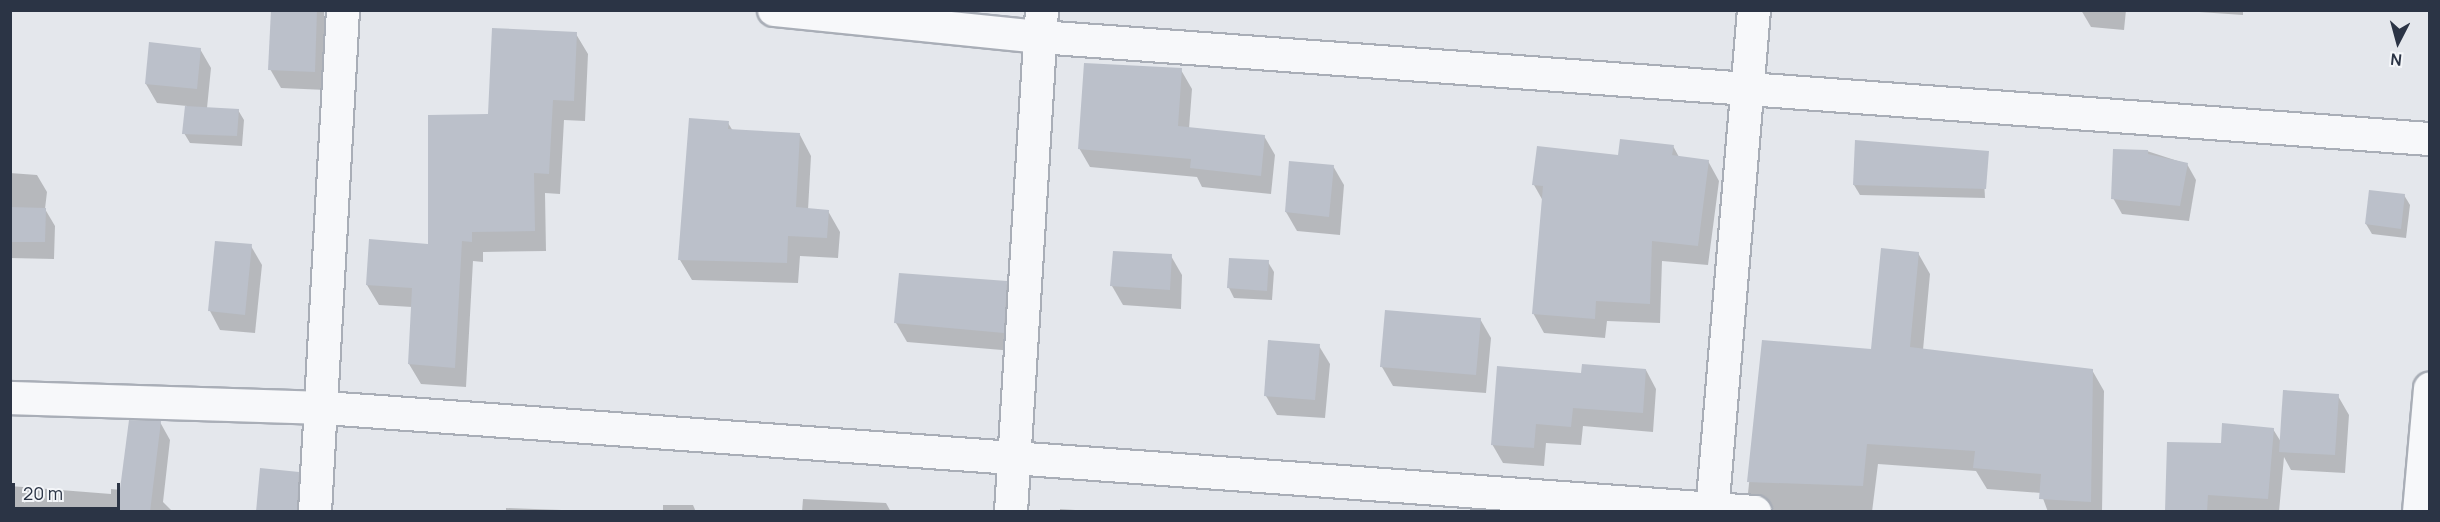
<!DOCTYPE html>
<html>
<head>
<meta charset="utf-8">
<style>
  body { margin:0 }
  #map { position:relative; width:2440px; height:522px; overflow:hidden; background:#e4e7ec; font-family:Manrope,sans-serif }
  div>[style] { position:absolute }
  .shadow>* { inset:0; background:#0003 }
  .building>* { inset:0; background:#bbc0ca }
  .roads { filter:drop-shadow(2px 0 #a9aeb7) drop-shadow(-2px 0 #a9aeb7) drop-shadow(0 2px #a9aeb7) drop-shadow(0 -2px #a9aeb7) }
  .minor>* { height:32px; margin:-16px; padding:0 16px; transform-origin:16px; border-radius:16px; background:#f7f8fa }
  span { translate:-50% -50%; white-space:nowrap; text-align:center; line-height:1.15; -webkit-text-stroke:6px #f4f6f9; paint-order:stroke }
  .frame { position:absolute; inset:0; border:12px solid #2b3445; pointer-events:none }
  .north { position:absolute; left:2368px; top:12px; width:60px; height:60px; -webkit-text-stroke:4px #f4f6f9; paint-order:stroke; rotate:186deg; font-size:16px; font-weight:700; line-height:24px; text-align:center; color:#2b3445 }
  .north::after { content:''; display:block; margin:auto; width:21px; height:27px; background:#2b3445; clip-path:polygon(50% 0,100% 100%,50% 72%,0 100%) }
  .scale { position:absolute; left:12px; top:483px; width:108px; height:27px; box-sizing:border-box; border:3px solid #2b3445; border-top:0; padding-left:8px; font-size:18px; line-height:21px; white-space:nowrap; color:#2b3445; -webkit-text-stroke:4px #f4f6f9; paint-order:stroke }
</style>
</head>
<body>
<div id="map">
  <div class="shadow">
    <div style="clip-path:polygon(272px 10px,324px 10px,326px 90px,281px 88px,270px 69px)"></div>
    <div style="clip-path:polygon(2081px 10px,2126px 10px,2124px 30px,2091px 27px)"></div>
    <div style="clip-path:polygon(2170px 10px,2243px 10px,2243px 15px)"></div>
    <div style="clip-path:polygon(576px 34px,588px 54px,585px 121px,564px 120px,560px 194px,545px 193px,546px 251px,483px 252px,483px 262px,473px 261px,466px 387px,421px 384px,409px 364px,412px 307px,379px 305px,367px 285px,429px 245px,489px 115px)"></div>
    <div style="clip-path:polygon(200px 49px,211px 68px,207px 108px,238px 110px,244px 120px,242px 146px,190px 143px,184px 133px,187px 106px,157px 103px,146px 84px)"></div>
    <div style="clip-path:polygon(1181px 70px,1192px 89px,1189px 129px,1264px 136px,1275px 155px,1271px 194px,1202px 187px,1197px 177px,1090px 167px,1079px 148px)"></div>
    <div style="clip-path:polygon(728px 123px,733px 131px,800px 135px,811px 156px,808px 210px,828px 211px,840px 232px,838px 258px,800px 256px,798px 283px,692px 280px,680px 260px)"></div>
    <div style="clip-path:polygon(1856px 141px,1983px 161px,1985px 198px,1860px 195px,1854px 185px)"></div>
    <div style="clip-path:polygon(1673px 146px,1679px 157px,1708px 161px,1719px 181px,1708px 265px,1662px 261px,1660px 323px,1607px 321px,1605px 338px,1544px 333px,1533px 313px,1543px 201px,1534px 185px,1620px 156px)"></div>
    <div style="clip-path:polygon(2147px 151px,2187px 164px,2196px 180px,2189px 221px,2122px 214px,2113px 198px)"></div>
    <div style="clip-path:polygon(1333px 166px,1344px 185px,1340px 235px,1297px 231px,1286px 212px)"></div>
    <div style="clip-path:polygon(10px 173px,37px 175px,47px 192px,45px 209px,55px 226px,54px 259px,10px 258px)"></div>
    <div style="clip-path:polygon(2404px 195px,2410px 205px,2406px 238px,2372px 234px,2366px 224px)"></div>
    <div style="clip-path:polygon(251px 246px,262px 265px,255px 333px,220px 330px,210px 311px)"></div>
    <div style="clip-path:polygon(1918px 253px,1930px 274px,1923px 350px,2092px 370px,2104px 391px,2102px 512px,2048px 512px,2041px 493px,1987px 489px,1976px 471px,1878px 464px,1872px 512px,1758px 512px,1748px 493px,1764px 341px,1873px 351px)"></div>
    <div style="clip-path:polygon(1171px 256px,1182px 275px,1181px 309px,1123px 305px,1112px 286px)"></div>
    <div style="clip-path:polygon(1268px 262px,1274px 272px,1272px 300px,1234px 298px,1229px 288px)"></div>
    <div style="clip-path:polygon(1006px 283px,1017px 302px,1014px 351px,907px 342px,896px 323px)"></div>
    <div style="clip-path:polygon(1480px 319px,1491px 338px,1486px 393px,1393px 386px,1382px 367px)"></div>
    <div style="clip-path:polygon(1319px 346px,1330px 364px,1325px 418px,1277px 415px,1266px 396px)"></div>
    <div style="clip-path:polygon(1646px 370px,1656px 389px,1653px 432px,1583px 426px,1581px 445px,1546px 443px,1544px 466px,1503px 463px,1492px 444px,1582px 374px)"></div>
    <div style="clip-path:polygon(2338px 396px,2349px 415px,2345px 473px,2291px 470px,2284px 457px,2279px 512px,2167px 512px,2222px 444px,2273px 429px,2281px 442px)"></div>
    <div style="clip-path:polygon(160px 422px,170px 440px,163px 502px,173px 512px,10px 512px,10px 486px,111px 494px,111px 489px,122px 490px)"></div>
    <div style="clip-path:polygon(298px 473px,309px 492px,308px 512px,258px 512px)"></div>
    <div style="clip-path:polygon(803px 499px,886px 503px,891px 512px,802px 512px)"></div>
    <div style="clip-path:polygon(663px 505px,693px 505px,696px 512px,663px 512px)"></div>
    <div style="clip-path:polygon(506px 508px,562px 510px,563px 512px,506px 512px)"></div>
    <div style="clip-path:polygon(1060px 509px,1091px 511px,1091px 512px,1060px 512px)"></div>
  </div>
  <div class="building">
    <div style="clip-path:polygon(271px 10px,317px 10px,315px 72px,268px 70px)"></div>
    <div style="clip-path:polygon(492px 28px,577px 32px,574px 101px,553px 100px,549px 174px,534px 173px,535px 231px,472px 232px,472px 242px,462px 241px,455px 368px,408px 364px,412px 288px,366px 285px,369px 239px,428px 244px,428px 115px,488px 114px)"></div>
    <div style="clip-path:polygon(149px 42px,201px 48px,197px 89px,145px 84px)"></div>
    <div style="clip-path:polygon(1084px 63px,1182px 68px,1178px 126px,1265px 135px,1261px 176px,1190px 168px,1191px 159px,1078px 149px)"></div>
    <div style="clip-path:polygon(185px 106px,239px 109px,237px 136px,182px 134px)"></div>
    <div style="clip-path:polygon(689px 118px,729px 121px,728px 129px,800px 133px,796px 207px,829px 210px,827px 238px,788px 236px,787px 263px,678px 260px)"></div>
    <div style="clip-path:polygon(1620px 139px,1674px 145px,1672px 155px,1709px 160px,1698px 246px,1652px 241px,1650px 304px,1596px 301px,1595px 319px,1532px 314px,1543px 186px,1532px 185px,1537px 146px,1618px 155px)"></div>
    <div style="clip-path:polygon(1855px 140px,1989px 151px,1986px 189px,1853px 185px)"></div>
    <div style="clip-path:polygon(2113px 149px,2148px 150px,2148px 154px,2188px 163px,2180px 206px,2111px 199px)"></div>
    <div style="clip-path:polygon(1289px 161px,1334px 165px,1329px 217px,1285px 212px)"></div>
    <div style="clip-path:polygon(2369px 190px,2405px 194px,2401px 229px,2365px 224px)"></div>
    <div style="clip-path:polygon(10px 207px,46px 208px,45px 242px,10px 242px)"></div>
    <div style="clip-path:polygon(215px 241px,252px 244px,245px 315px,208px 311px)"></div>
    <div style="clip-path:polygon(1881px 248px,1919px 252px,1910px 347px,2093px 369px,2091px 502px,2039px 499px,2041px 474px,1973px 468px,1975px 451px,1867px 444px,1863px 486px,1747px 482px,1762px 340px,1871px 349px)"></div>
    <div style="clip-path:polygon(1113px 251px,1172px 254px,1170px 290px,1110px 286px)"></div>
    <div style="clip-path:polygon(1229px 258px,1269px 260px,1267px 291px,1227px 288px)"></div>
    <div style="clip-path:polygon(899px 273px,1007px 281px,1004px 333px,894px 323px)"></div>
    <div style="clip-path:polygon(1385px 310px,1481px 318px,1476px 375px,1380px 367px)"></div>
    <div style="clip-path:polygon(1268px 340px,1320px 344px,1315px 400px,1264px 396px)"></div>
    <div style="clip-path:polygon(1582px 364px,1646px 369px,1643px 413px,1573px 408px,1571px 427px,1536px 424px,1534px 448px,1491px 445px,1497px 366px,1581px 373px)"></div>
    <div style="clip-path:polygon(2283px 390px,2339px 394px,2335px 455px,2279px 452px)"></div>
    <div style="clip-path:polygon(129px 420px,161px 421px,150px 512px,117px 512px)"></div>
    <div style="clip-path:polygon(2222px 423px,2274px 428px,2268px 499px,2208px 495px,2207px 512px,2165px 512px,2167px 442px,2221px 443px)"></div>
    <div style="clip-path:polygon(260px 468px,299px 472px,297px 512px,256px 512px)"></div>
  </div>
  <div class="roads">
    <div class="minor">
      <div style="left:774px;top:10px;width:267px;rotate:5.8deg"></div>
      <div style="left:1040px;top:37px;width:1394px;rotate:4.2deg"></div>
      <div style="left:10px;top:398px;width:315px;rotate:1.8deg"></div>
      <div style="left:325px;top:408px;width:1434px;rotate:4.16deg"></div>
      <div style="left:315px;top:512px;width:503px;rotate:-86.81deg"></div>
      <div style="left:1011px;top:512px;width:503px;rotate:-86.47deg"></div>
      <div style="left:1712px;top:512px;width:504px;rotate:-85.22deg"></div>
      <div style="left:2419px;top:512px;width:124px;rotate:-84.9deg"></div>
    </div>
  </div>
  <div class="frame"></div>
  <div class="north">N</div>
  <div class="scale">20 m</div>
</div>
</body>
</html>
